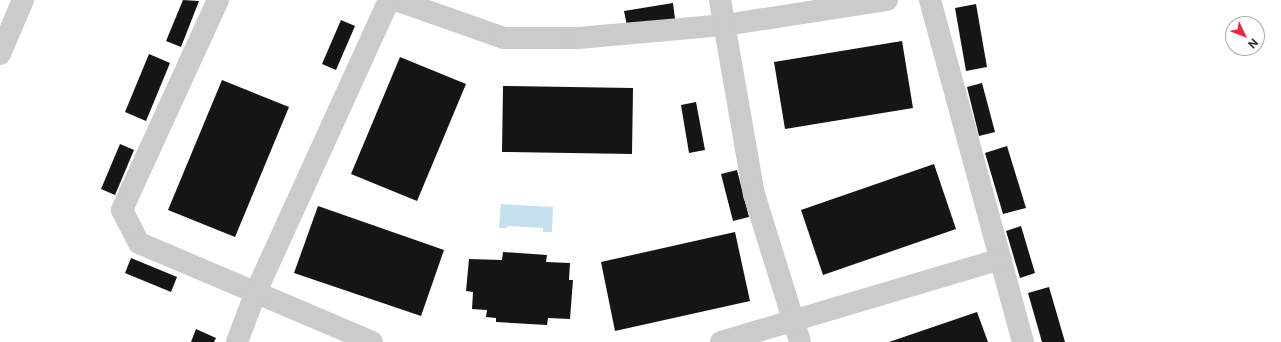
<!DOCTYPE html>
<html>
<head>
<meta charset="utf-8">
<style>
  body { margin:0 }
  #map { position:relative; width:1281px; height:342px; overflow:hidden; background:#fff; font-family:Inter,sans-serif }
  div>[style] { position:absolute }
  .water>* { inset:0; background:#c5e0ee }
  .building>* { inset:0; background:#151515 }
  .minor>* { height:22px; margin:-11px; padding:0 11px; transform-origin:11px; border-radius:11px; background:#cbcbcb }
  span { translate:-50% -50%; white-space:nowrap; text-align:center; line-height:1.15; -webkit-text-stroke:4px #fff; paint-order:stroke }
  .north { position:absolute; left:1225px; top:16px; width:40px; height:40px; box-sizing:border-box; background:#fff; border:1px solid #ababab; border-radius:50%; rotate:133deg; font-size:11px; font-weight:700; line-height:16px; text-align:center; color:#2e2e2e }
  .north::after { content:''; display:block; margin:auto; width:14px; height:18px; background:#f1243f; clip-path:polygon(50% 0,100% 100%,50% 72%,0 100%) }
</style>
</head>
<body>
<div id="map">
  <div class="water">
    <div style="clip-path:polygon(501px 204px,553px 207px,552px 232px,543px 232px,543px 228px,508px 226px,507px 228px,499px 228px)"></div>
  </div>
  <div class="building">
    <div style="clip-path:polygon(183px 0,199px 1px,181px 47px,166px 41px)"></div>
    <div style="clip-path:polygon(673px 3px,675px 19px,627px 26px,624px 11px)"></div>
    <div style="clip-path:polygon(976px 4px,987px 67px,966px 71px,955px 8px)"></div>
    <div style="clip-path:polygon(341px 20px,355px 26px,336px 70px,322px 64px)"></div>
    <div style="clip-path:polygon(902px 41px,913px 108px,785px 129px,774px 62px)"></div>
    <div style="clip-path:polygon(149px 54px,170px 63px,146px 121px,125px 112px)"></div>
    <div style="clip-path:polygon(400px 57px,466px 84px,417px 201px,351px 174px)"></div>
    <div style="clip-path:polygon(222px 80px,289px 107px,235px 237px,168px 210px)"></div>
    <div style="clip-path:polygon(982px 83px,995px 132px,979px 136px,967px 87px)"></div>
    <div style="clip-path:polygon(503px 86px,633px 88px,632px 154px,502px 152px)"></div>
    <div style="clip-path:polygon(696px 102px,705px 150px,689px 153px,681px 105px)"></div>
    <div style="clip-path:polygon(120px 144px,134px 150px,115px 195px,101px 189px)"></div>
    <div style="clip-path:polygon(1007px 146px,1026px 208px,1003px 214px,985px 153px)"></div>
    <div style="clip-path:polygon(934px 164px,956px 229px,823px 275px,801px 210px)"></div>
    <div style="clip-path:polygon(737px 170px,749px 217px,733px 221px,721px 174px)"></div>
    <div style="clip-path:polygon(318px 206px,444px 250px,421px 316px,294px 273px)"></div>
    <div style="clip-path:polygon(1021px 226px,1035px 273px,1020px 278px,1006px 231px)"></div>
    <div style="clip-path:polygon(735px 232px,750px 301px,615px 331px,601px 262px)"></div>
    <div style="clip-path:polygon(503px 252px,547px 255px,546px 262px,570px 263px,569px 280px,573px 280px,570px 319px,548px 318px,547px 325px,496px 322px,496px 318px,486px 317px,487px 310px,472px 309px,473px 292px,466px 291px,469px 259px,502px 260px)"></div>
    <div style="clip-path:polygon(131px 258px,177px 277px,171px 292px,125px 273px)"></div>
    <div style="clip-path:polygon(1049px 287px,1065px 342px,1042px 342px,1028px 293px)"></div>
    <div style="clip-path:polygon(977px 312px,988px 342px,889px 342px)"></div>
    <div style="clip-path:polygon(196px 329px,216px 338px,214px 342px,191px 342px)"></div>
  </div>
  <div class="minor">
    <div style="left:218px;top:0;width:231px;rotate:114.6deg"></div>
    <div style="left:122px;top:210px;width:37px;rotate:63deg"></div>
    <div style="left:139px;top:243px;width:253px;rotate:23deg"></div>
    <div style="left:396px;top:0;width:114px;rotate:19.4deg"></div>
    <div style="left:504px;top:38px;width:74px"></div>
    <div style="left:578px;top:38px;width:148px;rotate:-5.1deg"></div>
    <div style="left:725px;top:25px;width:164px;rotate:-8.8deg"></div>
    <div style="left:720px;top:0;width:197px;rotate:80.1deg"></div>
    <div style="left:754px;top:194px;width:155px;rotate:72.7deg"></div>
    <div style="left:930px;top:0;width:354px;rotate:74.8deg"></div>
    <div style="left:0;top:54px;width:59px;rotate:-66.9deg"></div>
    <div style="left:237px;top:342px;width:51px;rotate:-69.4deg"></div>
    <div style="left:255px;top:294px;width:323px;rotate:-65.5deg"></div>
    <div style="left:721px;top:342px;width:292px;rotate:-16.5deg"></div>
  </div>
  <div class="north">N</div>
</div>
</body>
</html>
